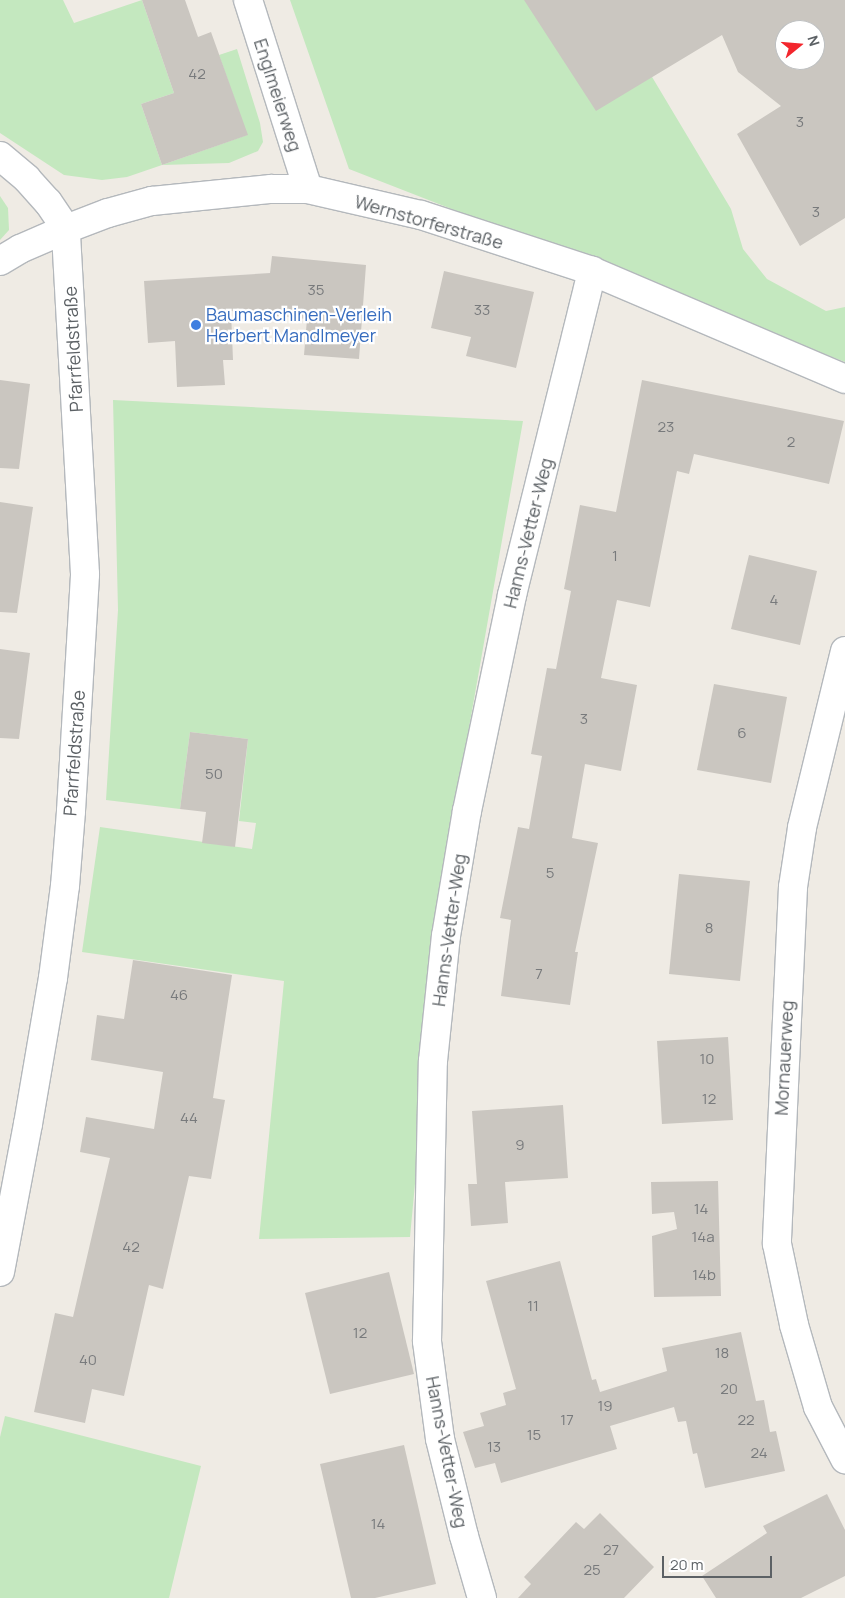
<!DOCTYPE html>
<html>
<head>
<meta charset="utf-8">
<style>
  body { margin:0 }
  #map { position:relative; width:845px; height:1598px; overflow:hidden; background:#efebe4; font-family:Manrope,sans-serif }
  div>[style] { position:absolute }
  .green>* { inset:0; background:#c4e8bf }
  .building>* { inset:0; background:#cac6c0 }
  .roads { filter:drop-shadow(1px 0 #b4b8bc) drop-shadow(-1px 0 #b4b8bc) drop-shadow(0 1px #b4b8bc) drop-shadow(0 -1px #b4b8bc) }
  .street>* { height:28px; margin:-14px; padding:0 14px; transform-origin:14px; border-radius:14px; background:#fff }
  .dots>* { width:14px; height:14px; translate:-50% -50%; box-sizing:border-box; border:2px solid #fff; border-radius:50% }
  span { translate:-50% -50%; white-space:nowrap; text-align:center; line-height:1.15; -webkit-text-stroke:4.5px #fff; paint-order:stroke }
  .number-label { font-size:15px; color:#787a7c }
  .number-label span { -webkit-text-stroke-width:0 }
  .street-label { font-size:18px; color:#5c6165 }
  .shop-label { font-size:18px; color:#366cbe }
  .left { translate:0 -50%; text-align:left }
  .north { position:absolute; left:775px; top:20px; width:50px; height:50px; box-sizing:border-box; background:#fff; border:1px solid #bec0c1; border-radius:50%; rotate:73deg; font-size:14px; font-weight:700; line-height:20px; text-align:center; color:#5c6165 }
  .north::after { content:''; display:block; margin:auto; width:18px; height:22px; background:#f3262d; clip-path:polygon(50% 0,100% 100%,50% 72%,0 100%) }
  .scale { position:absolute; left:662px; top:1556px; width:110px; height:22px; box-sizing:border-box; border:2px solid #5c6165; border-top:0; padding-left:6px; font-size:15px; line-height:18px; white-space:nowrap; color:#5c6165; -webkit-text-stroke:4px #fff; paint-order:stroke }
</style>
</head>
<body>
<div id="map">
  <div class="green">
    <div style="clip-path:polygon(0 0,63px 0,74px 23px,142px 0,174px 93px,141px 104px,162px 165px,247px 135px,219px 55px,237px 49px,260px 123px,263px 142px,258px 151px,229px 163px,162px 165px,127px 177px,102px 180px,64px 175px,0 133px)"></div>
    <div style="clip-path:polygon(290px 0,606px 0,731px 209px,743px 249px,767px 279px,826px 311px,845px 307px,845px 362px,349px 169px)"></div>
    <div style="clip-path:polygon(0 196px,8px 208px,9px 230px,0 240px)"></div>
    <div style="clip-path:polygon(113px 400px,523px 421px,445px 864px,410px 1237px,259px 1239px,284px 981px,82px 952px,100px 827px,252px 849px,256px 823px,239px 821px,248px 739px,190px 732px,180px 809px,106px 800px,118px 610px)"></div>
    <div style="clip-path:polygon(5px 1416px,201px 1466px,169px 1598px,0 1598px,0 1437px)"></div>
  </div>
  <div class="building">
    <div style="clip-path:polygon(142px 0,185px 0,198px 37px,211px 32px,248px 135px,162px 165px,141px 104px,174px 93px)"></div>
    <div style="clip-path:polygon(evenodd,524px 0,845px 0,845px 218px,800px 246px,737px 134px,781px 106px,738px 72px,722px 35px,596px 111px,524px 0,785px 30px,815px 30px,815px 60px,785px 60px,785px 30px)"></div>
    <div style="clip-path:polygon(272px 256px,366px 265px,359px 359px,304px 355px,307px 319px,231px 311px,233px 360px,223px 360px,225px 385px,177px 387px,175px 341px,148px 343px,144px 281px,270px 273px)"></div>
    <div style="clip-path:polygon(444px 271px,534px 292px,516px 368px,466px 356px,471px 337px,431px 328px)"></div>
    <div style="clip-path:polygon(0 380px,30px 384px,19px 469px,0 468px)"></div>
    <div style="clip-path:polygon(642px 380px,844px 421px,829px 484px,694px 454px,689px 474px,677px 471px,650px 607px,617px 600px,601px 678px,637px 685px,621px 771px,585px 764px,572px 838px,598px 843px,575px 952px,578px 952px,570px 1005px,501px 996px,511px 920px,500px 918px,518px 827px,529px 829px,542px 756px,531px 754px,547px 668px,556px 669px,571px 591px,564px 589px,580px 505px,616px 512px)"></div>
    <div style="clip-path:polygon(0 502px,33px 507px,17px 613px,0 612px)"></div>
    <div style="clip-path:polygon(749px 555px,817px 571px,800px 645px,731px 629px)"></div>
    <div style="clip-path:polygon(0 649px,30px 653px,19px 739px,0 738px)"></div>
    <div style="clip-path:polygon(714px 684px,787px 697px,771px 783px,697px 770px)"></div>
    <div style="clip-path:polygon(190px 732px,248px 739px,235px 847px,202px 843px,206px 812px,180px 809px)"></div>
    <div style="clip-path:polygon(679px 874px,750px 881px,740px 981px,669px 974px)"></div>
    <div style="clip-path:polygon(133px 960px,232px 975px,213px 1098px,225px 1100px,211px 1179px,189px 1176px,163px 1289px,149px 1285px,124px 1396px,92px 1389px,85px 1423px,34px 1412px,55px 1313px,73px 1317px,110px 1158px,80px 1152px,86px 1117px,154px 1129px,163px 1072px,91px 1060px,97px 1015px,124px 1019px)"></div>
    <div style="clip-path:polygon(728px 1037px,733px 1120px,662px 1124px,657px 1041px)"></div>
    <div style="clip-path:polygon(563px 1105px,568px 1178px,505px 1182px,508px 1223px,471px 1226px,468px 1184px,477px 1184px,472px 1111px)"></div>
    <div style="clip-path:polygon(718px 1181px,721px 1296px,654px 1297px,652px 1236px,677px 1229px,674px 1212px,652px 1214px,651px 1182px)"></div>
    <div style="clip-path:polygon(560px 1261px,592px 1380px,596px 1379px,600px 1392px,667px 1371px,662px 1348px,741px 1332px,756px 1401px,764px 1400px,770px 1432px,776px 1431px,785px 1471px,705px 1488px,697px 1453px,693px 1454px,686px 1421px,678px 1422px,674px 1407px,610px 1426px,617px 1449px,501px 1483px,495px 1463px,475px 1468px,463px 1432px,484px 1426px,480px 1413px,506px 1405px,503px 1393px,516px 1389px,486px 1281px)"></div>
    <div style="clip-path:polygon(389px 1272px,414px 1374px,330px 1394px,305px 1293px)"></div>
    <div style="clip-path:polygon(404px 1445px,436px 1584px,375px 1598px,351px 1598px,320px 1464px)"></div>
    <div style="clip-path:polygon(827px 1494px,845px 1530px,845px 1576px,801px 1598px,716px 1598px,702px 1576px,767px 1533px,763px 1526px)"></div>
    <div style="clip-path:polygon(600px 1513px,654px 1567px,624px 1598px,518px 1598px,531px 1584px,524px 1577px,576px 1522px,584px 1529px)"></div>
  </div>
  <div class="roads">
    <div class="street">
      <div style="left:248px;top:0;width:198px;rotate:72.4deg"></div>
      <div style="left:0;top:156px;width:35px;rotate:40deg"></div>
      <div style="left:27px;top:179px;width:31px;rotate:48deg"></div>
      <div style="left:48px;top:202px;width:32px;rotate:56deg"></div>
      <div style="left:0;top:261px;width:23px;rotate:-31deg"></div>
      <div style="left:20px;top:249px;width:50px;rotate:-23.5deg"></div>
      <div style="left:66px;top:229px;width:45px;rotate:-20.9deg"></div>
      <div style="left:108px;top:213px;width:46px;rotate:-15.3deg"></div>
      <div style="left:152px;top:201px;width:120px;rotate:-5.8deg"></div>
      <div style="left:271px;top:189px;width:37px"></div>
      <div style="left:308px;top:189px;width:116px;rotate:13deg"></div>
      <div style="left:421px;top:215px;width:180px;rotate:18.1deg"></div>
      <div style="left:592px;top:271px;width:275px;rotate:23.1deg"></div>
      <div style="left:845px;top:651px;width:182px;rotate:103.7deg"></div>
      <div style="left:802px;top:828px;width:60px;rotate:98.7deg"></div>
      <div style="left:793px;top:887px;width:357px;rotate:92.6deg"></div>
      <div style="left:777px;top:1244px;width:83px;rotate:78.1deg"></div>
      <div style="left:794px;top:1325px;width:85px;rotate:73.7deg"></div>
      <div style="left:818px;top:1407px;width:59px;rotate:62.6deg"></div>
      <div style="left:0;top:1272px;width:151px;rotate:-79.3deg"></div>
      <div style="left:28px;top:1124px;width:148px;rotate:-80.3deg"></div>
      <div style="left:53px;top:978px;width:93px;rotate:-82.6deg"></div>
      <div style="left:65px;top:886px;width:75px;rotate:-85.4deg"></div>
      <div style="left:71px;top:811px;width:237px;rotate:-86.6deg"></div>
      <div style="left:85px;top:574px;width:346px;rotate:-93.2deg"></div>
      <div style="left:482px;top:1598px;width:65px;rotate:-106.2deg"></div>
      <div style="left:464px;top:1536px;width:100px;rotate:-103.9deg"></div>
      <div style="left:440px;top:1439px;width:99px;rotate:-97.6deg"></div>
      <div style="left:427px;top:1341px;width:280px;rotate:-88.8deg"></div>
      <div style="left:433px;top:1061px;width:126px;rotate:-84.1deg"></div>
      <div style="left:446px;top:936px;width:127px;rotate:-80.5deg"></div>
      <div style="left:467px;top:811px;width:221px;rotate:-78.2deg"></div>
      <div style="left:512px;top:595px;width:334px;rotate:-76.1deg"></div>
    </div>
  </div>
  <div class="dots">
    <div style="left:196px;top:325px;background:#3f7fe0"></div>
  </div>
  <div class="number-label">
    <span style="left:197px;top:74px">42</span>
    <span style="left:800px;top:122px">3</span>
    <span style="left:816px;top:212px">3</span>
    <span style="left:316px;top:290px">35</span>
    <span style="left:482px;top:310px">33</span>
    <span style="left:666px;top:427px">23</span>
    <span style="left:791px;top:442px">2</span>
    <span style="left:615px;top:556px">1</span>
    <span style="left:774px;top:600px">4</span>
    <span style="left:584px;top:719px">3</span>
    <span style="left:742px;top:733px">6</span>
    <span style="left:214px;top:774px">50</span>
    <span style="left:550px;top:873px">5</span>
    <span style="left:709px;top:928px">8</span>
    <span style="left:539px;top:974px">7</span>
    <span style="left:179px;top:995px">46</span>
    <span style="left:707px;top:1059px">10</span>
    <span style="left:709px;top:1099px">12</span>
    <span style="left:189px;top:1118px">44</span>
    <span style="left:520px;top:1145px">9</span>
    <span style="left:701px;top:1209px">14</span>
    <span style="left:703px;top:1237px">14a</span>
    <span style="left:131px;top:1247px">42</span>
    <span style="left:704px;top:1275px">14b</span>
    <span style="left:533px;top:1306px">11</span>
    <span style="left:360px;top:1333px">12</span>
    <span style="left:722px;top:1353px">18</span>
    <span style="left:88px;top:1360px">40</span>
    <span style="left:729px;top:1389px">20</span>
    <span style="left:605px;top:1406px">19</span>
    <span style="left:567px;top:1420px">17</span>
    <span style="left:746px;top:1420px">22</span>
    <span style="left:534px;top:1435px">15</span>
    <span style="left:494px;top:1447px">13</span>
    <span style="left:759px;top:1453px">24</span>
    <span style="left:378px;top:1524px">14</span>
    <span style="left:611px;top:1550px">27</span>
    <span style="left:592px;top:1570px">25</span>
  </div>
  <div class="street-label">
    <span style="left:278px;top:95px;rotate:72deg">Englmeierweg</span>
    <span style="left:429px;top:222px;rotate:16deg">Wernstorferstraße</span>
    <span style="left:73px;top:349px;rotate:-93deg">Pfarrfeldstraße</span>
    <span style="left:528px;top:533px;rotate:-76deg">Hanns-Vetter-Weg</span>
    <span style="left:74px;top:753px;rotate:-86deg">Pfarrfeldstraße</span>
    <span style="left:449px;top:930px;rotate:-82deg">Hanns-Vetter-Weg</span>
    <span style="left:784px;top:1058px;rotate:-87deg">Mornauerweg</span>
    <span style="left:447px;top:1452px;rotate:79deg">Hanns-Vetter-Weg</span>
  </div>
  <div class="shop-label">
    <span class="left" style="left:206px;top:325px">Baumaschinen-Verleih<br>Herbert Mandlmeyer</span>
  </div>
  <div class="north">N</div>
  <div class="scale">20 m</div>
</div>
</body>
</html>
